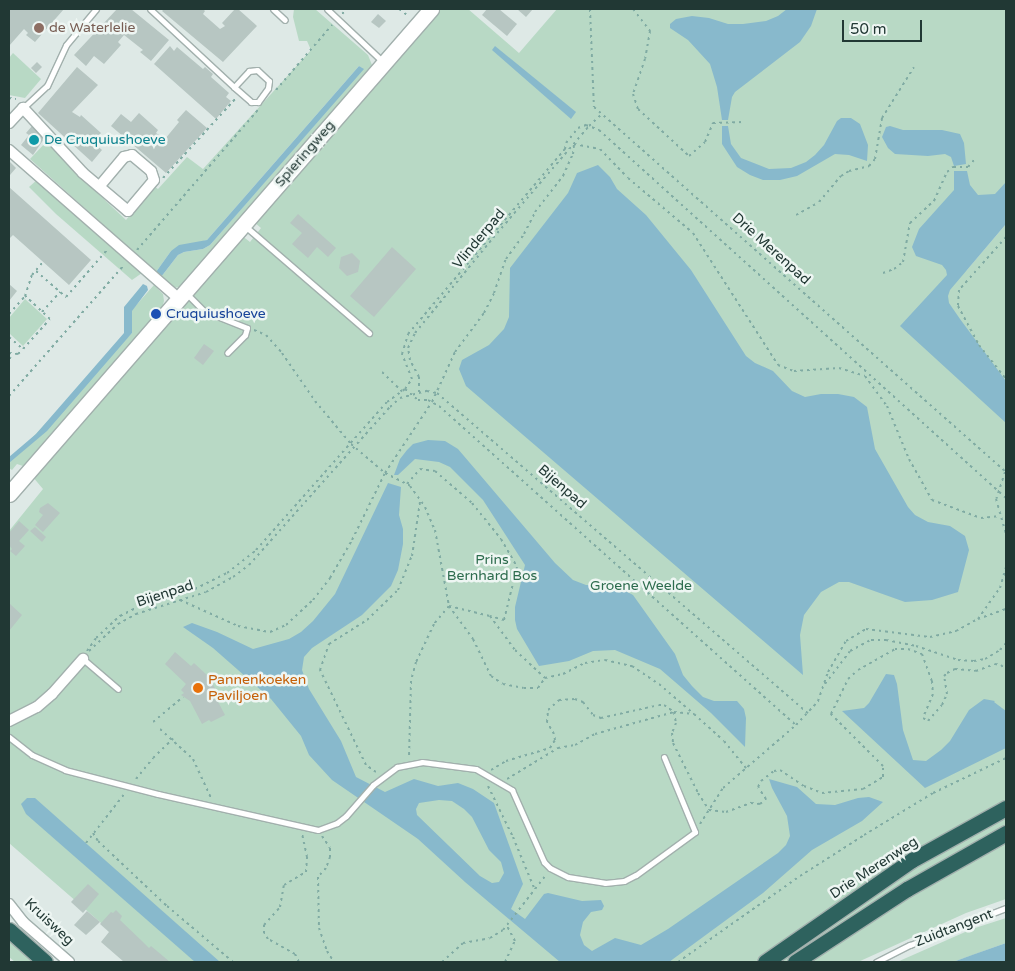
<!DOCTYPE html>
<html>
<head>
<meta charset="utf-8">
<style>
  body { margin:0 }
  #map { position:relative; width:1015px; height:971px; overflow:hidden; background:#dee9e6; font-family:"Varela Round",sans-serif }
  div>[style] { position:absolute }
  .green>* { inset:0; background:#b8d9c5 }
  .water>* { inset:0; background:#88b9cc }
  .building>* { inset:0; background:#b7c6c2 }
  .path>* { height:2px; margin-top:-1px; transform-origin:0; background:repeating-linear-gradient(90deg,#80aba3 0 2.5px,transparent 0 6.5px) }
  .roads { filter:drop-shadow(1px 0 #a2b0ad) drop-shadow(-1px 0 #a2b0ad) drop-shadow(0 1px #a2b0ad) drop-shadow(0 -1px #a2b0ad) }
  .lane>* { height:5px; margin:-2.5px; padding:0 2.5px; transform-origin:2.5px; border-radius:2.5px; background:#fff }
  .street>* { height:10px; margin:-5px; padding:0 5px; transform-origin:5px; border-radius:5px; background:#fff }
  .secondary>* { height:15px; margin:-7.5px; padding:0 7.5px; transform-origin:7.5px; border-radius:7.5px; background:#fff }
  .highway>* { height:15px; margin:-7.5px; padding:0 7.5px; transform-origin:7.5px; border-radius:7.5px; background:#2e625e }
  .dots>* { width:14px; height:14px; translate:-50% -50%; box-sizing:border-box; border:2px solid #eef6f3; border-radius:50% }
  span { translate:-50% -50%; white-space:nowrap; text-align:center; line-height:1.15; -webkit-text-stroke:5px #eef6f3; paint-order:stroke }
  .education-label { font-size:14px; color:#785e54 }
  .left { translate:0 -50%; text-align:left }
  .culture-label { font-size:14px; color:#0d838f }
  .street-label { font-size:14px; color:#213834 }
  .transit-label { font-size:14px; color:#164399 }
  .park-label { font-size:14px; color:#2d6c4e }
  .food-label { font-size:14px; color:#c56008 }
  .frame { position:absolute; inset:0; border:10px solid #213834; pointer-events:none }
  .scale { position:absolute; left:842px; top:20px; width:80px; height:22px; box-sizing:border-box; border:2px solid #213834; border-top:0; padding-left:6px; font-size:15px; line-height:18px; white-space:nowrap; color:#213834; -webkit-text-stroke:4px #eef6f3; paint-order:stroke }
</style>
</head>
<body>
<div id="map">
  <div class="green">
    <div style="clip-path:polygon(294px 9px,315px 9px,368px 55px,372px 65px,371px 72px,183px 286px,174px 288px,161px 277px,178px 255px,184px 252px,203px 249px,210px 245px,363px 69px,359px 66px,207px 240px,171px 251px,156px 272px,30px 159px,48px 140px,74px 171px,126px 220px,154px 186px,158px 189px,187px 157px,203px 169px,311px 50px,307px 41px,299px 41px,293px 17px)"></div>
    <div style="clip-path:polygon(438px 9px,468px 9px,519px 53px,557px 9px,1006px 9px,1006px 193px,966px 271px,1006px 224px,1006px 802px,793px 935px,756px 962px,146px 962px,9px 843px,9px 531px,43px 489px,32px 476px,89px 414px,241px 235px,250px 242px,261px 228px,253px 221px)"></div>
    <div style="clip-path:polygon(13px 53px,41px 79px,25px 98px,9px 95px,9px 58px)"></div>
    <div style="clip-path:polygon(37px 180px,121px 253px,142px 273px,132px 280px,56px 214px,29px 187px)"></div>
    <div style="clip-path:polygon(154px 285px,163px 294px,164px 301px,162px 308px,23px 466px,17px 464px,12px 470px,9px 468px,9px 462px,132px 333px,131px 311px)"></div>
    <div style="clip-path:polygon(25px 299px,47px 319px,23px 346px,9px 333px,9px 318px)"></div>
    <div style="clip-path:polygon(1006px 814px,1006px 828px,788px 962px,775px 962px,875px 892px)"></div>
    <div style="clip-path:polygon(1006px 841px,1006px 899px,966px 913px,858px 962px,810px 962px,858px 928px,960px 866px)"></div>
    <div style="clip-path:polygon(1006px 918px,1006px 943px,953px 962px,897px 962px,972px 929px)"></div>
    <div style="clip-path:polygon(9px 941px,33px 962px,15px 962px,9px 957px)"></div>
  </div>
  <div class="water">
    <div style="clip-path:polygon(787px 9px,817px 9px,811px 26px,800px 42px,735px 92px,732px 97px,728px 120px,722px 120px,717px 87px,710px 64px,688px 40px,670px 28px,670px 24px,676px 19px,692px 16px,709px 18px,728px 24px,743px 24px,766px 21px,778px 16px)"></div>
    <div style="clip-path:polygon(495px 46px,576px 112px,571px 119px,492px 50px)"></div>
    <div style="clip-path:polygon(359px 66px,364px 69px,210px 245px,203px 249px,184px 252px,178px 255px,161px 277px,156px 272px,171px 251px,179px 245px,207px 240px)"></div>
    <div style="clip-path:polygon(841px 118px,851px 118px,860px 124px,868px 145px,867px 161px,849px 155px,835px 154px,797px 176px,780px 180px,763px 180px,750px 175px,737px 167px,722px 144px,722px 126px,728px 126px,731px 144px,741px 158px,769px 169px,791px 168px,806px 162px,815px 155px,824px 145px,837px 121px)"></div>
    <div style="clip-path:polygon(890px 126px,903px 130px,942px 130px,960px 134px,964px 143px,966px 164px,954px 166px,951px 157px,945px 154px,928px 156px,895px 154px,888px 148px,882px 137px,886px 127px)"></div>
    <div style="clip-path:polygon(598px 165px,610px 177px,617px 189px,646px 215px,691px 270px,746px 356px,755px 363px,773px 371px,792px 391px,805px 397px,821px 394px,838px 394px,854px 397px,867px 407px,875px 449px,908px 507px,915px 515px,928px 522px,950px 526px,965px 536px,969px 550px,958px 592px,932px 600px,905px 602px,849px 582px,839px 582px,821px 592px,804px 615px,800px 635px,803px 675px,466px 386px,459px 369px,462px 360px,489px 345px,504px 329px,509px 317px,510px 268px,568px 193px,577px 173px)"></div>
    <div style="clip-path:polygon(954px 171px,967px 171px,970px 185px,978px 195px,995px 194px,1006px 182px,1006px 224px,950px 290px,948px 296px,949px 303px,960px 319px,1006px 381px,1006px 423px,900px 326px,947px 275px,946px 270px,942px 265px,916px 256px,912px 247px,919px 229px,954px 190px)"></div>
    <div style="clip-path:polygon(143px 284px,147px 286px,148px 290px,132px 311px,132px 333px,47px 431px,9px 463px,9px 457px,36px 434px,124px 333px,124px 307px)"></div>
    <div style="clip-path:polygon(428px 440px,445px 441px,458px 449px,555px 563px,573px 580px,586px 585px,616px 586px,633px 595px,675px 654px,683px 675px,692px 686px,703px 697px,714px 701px,737px 701px,744px 709px,746px 718px,745px 747px,711px 713px,660px 669px,615px 650px,593px 651px,569px 661px,539px 666px,517px 629px,515px 620px,515px 607px,525px 565px,483px 500px,450px 467px,439px 462px,415px 459px,398px 475px,394px 475px,400px 459px,407px 450px,413px 444px)"></div>
    <div style="clip-path:polygon(evenodd,388px 483px,401px 487px,399px 515px,403px 529px,403px 544px,398px 570px,391px 586px,362px 615px,312px 648px,304px 657px,302px 670px,309px 689px,341px 741px,356px 777px,385px 792px,414px 779px,438px 786px,458px 783px,473px 789px,494px 803px,523px 884px,511px 909px,525px 919px,544px 894px,548px 893px,582px 901px,601px 900px,604px 906px,602px 910px,591px 912px,583px 922px,580px 935px,584px 945px,592px 951px,615px 938px,641px 945px,668px 929px,778px 853px,786px 845px,790px 836px,787px 816px,772px 788px,769px 779px,797px 787px,816px 804px,835px 805px,858px 798px,869px 797px,883px 802px,862px 821px,812px 850px,763px 893px,669px 962px,560px 962px,465px 882px,418px 839px,332px 780px,309px 755px,301px 736px,271px 699px,213px 648px,183px 627px,192px 623px,217px 632px,253px 649px,289px 639px,301px 632px,313px 621px,335px 594px,388px 483px,439px 800px,452px 801px,464px 809px,472px 817px,489px 850px,501px 862px,504px 873px,499px 882px,492px 883px,480px 876px,417px 815px,416px 809px,419px 803px,439px 800px)"></div>
    <div style="clip-path:polygon(886px 674px,894px 675px,897px 684px,903px 730px,913px 760px,926px 761px,941px 750px,950px 741px,969px 710px,984px 699px,995px 701px,994px 702px,1006px 711px,1006px 748px,925px 788px,842px 711px,864px 708px,869px 703px)"></div>
    <div style="clip-path:polygon(27px 798px,35px 798px,220px 962px,195px 962px,26px 814px,21px 804px)"></div>
    <div style="clip-path:polygon(1006px 943px,1006px 962px,953px 962px,972px 955px)"></div>
  </div>
  <div class="building">
    <div style="clip-path:polygon(9px 9px,64px 9px,35px 42px,26px 35px,28px 33px,24px 29px,9px 46px)"></div>
    <div style="clip-path:polygon(117px 9px,131px 9px,169px 40px,151px 61px,140px 52px,143px 50px,124px 35px,118px 42px,121px 45px,104px 64px,94px 56px,86px 66px,74px 55px)"></div>
    <div style="clip-path:polygon(164px 9px,203px 9px,205px 11px,203px 14px,220px 29px,225px 26px,222px 23px,235px 9px,238px 9px,257px 26px,223px 62px,162px 11px)"></div>
    <div style="clip-path:polygon(487px 9px,499px 9px,517px 24px,507px 36px,482px 15px)"></div>
    <div style="clip-path:polygon(517px 9px,533px 9px,526px 17px)"></div>
    <div style="clip-path:polygon(378px 14px,386px 21px,379px 28px,371px 22px)"></div>
    <div style="clip-path:polygon(170px 46px,174px 51px,177px 47px,203px 69px,205px 67px,213px 74px,211px 77px,229px 93px,226px 97px,231px 101px,216px 119px,154px 64px)"></div>
    <div style="clip-path:polygon(37px 62px,42px 67px,36px 73px,31px 68px)"></div>
    <div style="clip-path:polygon(77px 67px,98px 85px,72px 112px,80px 117px,81px 115px,101px 133px,93px 142px,102px 150px,92px 162px,38px 113px)"></div>
    <div style="clip-path:polygon(186px 110px,207px 128px,166px 173px,111px 126px,121px 114px,131px 122px,139px 113px,158px 130px,156px 133px,165px 139px,179px 122px,177px 120px)"></div>
    <div style="clip-path:polygon(32px 126px,46px 136px,33px 155px,21px 145px,29px 135px,26px 133px)"></div>
    <div style="clip-path:polygon(9px 161px,16px 168px,10px 175px,9px 174px)"></div>
    <div style="clip-path:polygon(9px 187px,91px 260px,69px 285px,13px 235px,9px 239px)"></div>
    <div style="clip-path:polygon(298px 214px,336px 248px,328px 257px,317px 247px,308px 258px,292px 244px,302px 233px,290px 223px)"></div>
    <div style="clip-path:polygon(392px 247px,416px 269px,374px 317px,350px 296px)"></div>
    <div style="clip-path:polygon(352px 253px,360px 261px,358px 272px,347px 276px,339px 268px,341px 257px)"></div>
    <div style="clip-path:polygon(9px 284px,17px 291px,9px 301px)"></div>
    <div style="clip-path:polygon(204px 344px,214px 351px,203px 365px,194px 358px)"></div>
    <div style="clip-path:polygon(48px 503px,60px 513px,43px 532px,35px 525px,43px 515px,39px 512px,40px 508px)"></div>
    <div style="clip-path:polygon(19px 521px,29px 530px,19px 541px,25px 546px,16px 556px,10px 551px,12px 549px,9px 545px,9px 533px)"></div>
    <div style="clip-path:polygon(35px 527px,46px 537px,42px 542px,30px 531px)"></div>
    <div style="clip-path:polygon(9px 603px,22px 615px,9px 631px)"></div>
    <div style="clip-path:polygon(175px 652px,191px 666px,194px 663px,209px 677px,218px 694px,215px 696px,225px 715px,211px 722px,209px 720px,202px 724px,190px 701px,181px 695px,184px 693px,181px 690px,186px 684px,165px 664px)"></div>
    <div style="clip-path:polygon(88px 884px,99px 894px,83px 913px,71px 902px)"></div>
    <div style="clip-path:polygon(116px 910px,122px 916px,120px 920px,144px 943px,149px 948px,151px 946px,170px 962px,124px 962px,101px 942px,109px 932px,100px 924px,111px 912px,113px 913px)"></div>
    <div style="clip-path:polygon(87px 911px,100px 922px,86px 935px,74px 925px)"></div>
  </div>
  <div class="path">
    <div style="left:399px;top:9px;width:10px;rotate:37deg"></div>
    <div style="left:590px;top:9px;width:98px;rotate:87.7deg"></div>
    <div style="left:594px;top:107px;width:550px;rotate:41.54deg"></div>
    <div style="left:633px;top:9px;width:28px;rotate:52deg"></div>
    <div style="left:650px;top:31px;width:28px;rotate:100deg"></div>
    <div style="left:645px;top:59px;width:37px;rotate:109deg"></div>
    <div style="left:633px;top:94px;width:16px;rotate:72deg"></div>
    <div style="left:638px;top:109px;width:69px;rotate:42.7deg"></div>
    <div style="left:689px;top:156px;width:21px;rotate:-41deg"></div>
    <div style="left:705px;top:142px;width:21px;rotate:-67deg"></div>
    <div style="left:713px;top:123px;width:30px;rotate:-2deg"></div>
    <div style="left:342px;top:14px;width:7px;rotate:-45deg"></div>
    <div style="left:276px;top:90px;width:86px;rotate:-49.3deg"></div>
    <div style="left:9px;top:98px;width:7px;rotate:8deg"></div>
    <div style="left:574px;top:144px;width:26px;rotate:11deg"></div>
    <div style="left:600px;top:149px;width:40px;rotate:46deg"></div>
    <div style="left:628px;top:178px;width:85px;rotate:40.2deg"></div>
    <div style="left:693px;top:233px;width:157px;rotate:57.2deg"></div>
    <div style="left:778px;top:365px;width:17px;rotate:21deg"></div>
    <div style="left:794px;top:371px;width:45px;rotate:-3.8deg"></div>
    <div style="left:839px;top:368px;width:27px;rotate:17deg"></div>
    <div style="left:865px;top:376px;width:37px;rotate:54deg"></div>
    <div style="left:887px;top:406px;width:57px;rotate:67.5deg"></div>
    <div style="left:909px;top:459px;width:47px;rotate:60.7deg"></div>
    <div style="left:932px;top:500px;width:52px;rotate:20.2deg"></div>
    <div style="left:981px;top:518px;width:19px;rotate:-6deg"></div>
    <div style="left:163px;top:178px;width:108px;rotate:-47.6deg"></div>
    <div style="left:796px;top:215px;width:26px;rotate:-29deg"></div>
    <div style="left:819px;top:202px;width:34px;rotate:-50deg"></div>
    <div style="left:841px;top:176px;width:9px;rotate:-32deg"></div>
    <div style="left:849px;top:171px;width:21px;rotate:-14deg"></div>
    <div style="left:869px;top:166px;width:9px;rotate:-49deg"></div>
    <div style="left:875px;top:159px;width:42px;rotate:-80.3deg"></div>
    <div style="left:882px;top:118px;width:60px;rotate:-57.9deg"></div>
    <div style="left:1006px;top:237px;width:71px;rotate:131.6deg"></div>
    <div style="left:959px;top:290px;width:16px;rotate:94deg"></div>
    <div style="left:958px;top:306px;width:44px;rotate:61.7deg"></div>
    <div style="left:979px;top:345px;width:43px;rotate:51.5deg"></div>
    <div style="left:137px;top:250px;width:185px;rotate:-49.2deg"></div>
    <div style="left:36px;top:271px;width:40px;rotate:41deg"></div>
    <div style="left:66px;top:297px;width:62px;rotate:-48.9deg"></div>
    <div style="left:883px;top:273px;width:12px;rotate:-20deg"></div>
    <div style="left:894px;top:269px;width:11px;rotate:-38deg"></div>
    <div style="left:903px;top:262px;width:40px;rotate:-80deg"></div>
    <div style="left:910px;top:223px;width:33px;rotate:-43deg"></div>
    <div style="left:934px;top:201px;width:32px;rotate:-66deg"></div>
    <div style="left:947px;top:172px;width:8px;rotate:-40deg"></div>
    <div style="left:953px;top:167px;width:15px"></div>
    <div style="left:968px;top:167px;width:11px;rotate:-49deg"></div>
    <div style="left:42px;top:312px;width:27px;rotate:-48deg"></div>
    <div style="left:9px;top:314px;width:24px;rotate:-48deg"></div>
    <div style="left:25px;top:296px;width:22px;rotate:-72deg"></div>
    <div style="left:32px;top:275px;width:17px;rotate:-50deg"></div>
    <div style="left:254px;top:330px;width:13px;rotate:23deg"></div>
    <div style="left:266px;top:335px;width:24px;rotate:48deg"></div>
    <div style="left:282px;top:353px;width:58px;rotate:55.5deg"></div>
    <div style="left:315px;top:401px;width:56px;rotate:50.1deg"></div>
    <div style="left:351px;top:444px;width:45px;rotate:40.5deg"></div>
    <div style="left:385px;top:473px;width:28px;rotate:27deg"></div>
    <div style="left:410px;top:486px;width:26px;rotate:54deg"></div>
    <div style="left:425px;top:507px;width:25px;rotate:67deg"></div>
    <div style="left:435px;top:530px;width:77px;rotate:79.6deg"></div>
    <div style="left:449px;top:606px;width:23px;rotate:130deg"></div>
    <div style="left:434px;top:624px;width:42px;rotate:115.3deg"></div>
    <div style="left:416px;top:662px;width:20px;rotate:105deg"></div>
    <div style="left:411px;top:681px;width:75px;rotate:91.5deg"></div>
    <div style="left:9px;top:337px;width:18px;rotate:41deg"></div>
    <div style="left:23px;top:349px;width:40px;rotate:-48deg"></div>
    <div style="left:50px;top:319px;width:34px;rotate:-137deg"></div>
    <div style="left:9px;top:353px;width:9px;rotate:6deg"></div>
    <div style="left:18px;top:354px;width:6px;rotate:-45deg"></div>
    <div style="left:9px;top:357px;width:6px;rotate:39deg"></div>
    <div style="left:382px;top:372px;width:28px;rotate:44deg"></div>
    <div style="left:405px;top:389px;width:17px;rotate:40deg"></div>
    <div style="left:418px;top:400px;width:10px"></div>
    <div style="left:428px;top:400px;width:13px;rotate:29deg"></div>
    <div style="left:439px;top:406px;width:479px;rotate:41.8deg"></div>
    <div style="left:419px;top:392px;width:15px;rotate:-90deg"></div>
    <div style="left:419px;top:377px;width:19px;rotate:-118deg"></div>
    <div style="left:410px;top:360px;width:12px;rotate:-99deg"></div>
    <div style="left:408px;top:348px;width:17px;rotate:-65deg"></div>
    <div style="left:415px;top:333px;width:123px;rotate:-50.6deg"></div>
    <div style="left:493px;top:238px;width:148px;rotate:-49.4deg"></div>
    <div style="left:589px;top:126px;width:19px;rotate:-43deg"></div>
    <div style="left:9px;top:396px;width:174px;rotate:-48.7deg"></div>
    <div style="left:1005px;top:472px;width:28px;rotate:108deg"></div>
    <div style="left:996px;top:499px;width:36px;rotate:74deg"></div>
    <div style="left:407px;top:484px;width:20px;rotate:-49deg"></div>
    <div style="left:420px;top:469px;width:15px;rotate:8deg"></div>
    <div style="left:435px;top:471px;width:49px;rotate:40.9deg"></div>
    <div style="left:472px;top:503px;width:46px;rotate:51.1deg"></div>
    <div style="left:501px;top:539px;width:32px;rotate:60deg"></div>
    <div style="left:517px;top:567px;width:55px;rotate:103.8deg"></div>
    <div style="left:504px;top:620px;width:15px;rotate:-164deg"></div>
    <div style="left:180px;top:600px;width:64px;rotate:24.1deg"></div>
    <div style="left:238px;top:626px;width:33px;rotate:11deg"></div>
    <div style="left:270px;top:632px;width:17px;rotate:-24deg"></div>
    <div style="left:286px;top:625px;width:37px;rotate:-43deg"></div>
    <div style="left:313px;top:600px;width:28px;rotate:-52deg"></div>
    <div style="left:330px;top:578px;width:44px;rotate:-59.9deg"></div>
    <div style="left:352px;top:540px;width:75px;rotate:-63.8deg"></div>
    <div style="left:385px;top:473px;width:85px;rotate:-56.5deg"></div>
    <div style="left:432px;top:402px;width:55px;rotate:-65.3deg"></div>
    <div style="left:455px;top:352px;width:49px;rotate:-53.4deg"></div>
    <div style="left:484px;top:313px;width:22px;rotate:-63deg"></div>
    <div style="left:494px;top:293px;width:36px;rotate:-71deg"></div>
    <div style="left:506px;top:259px;width:31px;rotate:-54deg"></div>
    <div style="left:524px;top:234px;width:25px;rotate:-63deg"></div>
    <div style="left:535px;top:212px;width:46px;rotate:-52.1deg"></div>
    <div style="left:563px;top:176px;width:24px;rotate:-66deg"></div>
    <div style="left:573px;top:154px;width:10px;rotate:-84deg"></div>
    <div style="left:449px;top:606px;width:42px;rotate:13.7deg"></div>
    <div style="left:490px;top:616px;width:42px;rotate:53.7deg"></div>
    <div style="left:515px;top:650px;width:41px;rotate:43deg"></div>
    <div style="left:545px;top:678px;width:18px;rotate:-13deg"></div>
    <div style="left:563px;top:674px;width:25px;rotate:-27deg"></div>
    <div style="left:585px;top:663px;width:20px;rotate:-9deg"></div>
    <div style="left:605px;top:660px;width:28px;rotate:13deg"></div>
    <div style="left:632px;top:666px;width:32px;rotate:34deg"></div>
    <div style="left:659px;top:684px;width:46px;rotate:40.6deg"></div>
    <div style="left:694px;top:714px;width:40px;rotate:42deg"></div>
    <div style="left:724px;top:741px;width:35px;rotate:51deg"></div>
    <div style="left:449px;top:606px;width:41px;rotate:54deg"></div>
    <div style="left:473px;top:639px;width:41px;rotate:64.1deg"></div>
    <div style="left:491px;top:676px;width:14px;rotate:34deg"></div>
    <div style="left:503px;top:684px;width:21px;rotate:11deg"></div>
    <div style="left:524px;top:688px;width:14px"></div>
    <div style="left:538px;top:688px;width:12px;rotate:-55deg"></div>
    <div style="left:978px;top:619px;width:30px;rotate:-20deg"></div>
    <div style="left:87px;top:651px;width:16px;rotate:-55deg"></div>
    <div style="left:96px;top:638px;width:33px;rotate:-43deg"></div>
    <div style="left:120px;top:616px;width:22px;rotate:-27deg"></div>
    <div style="left:140px;top:606px;width:51px;rotate:-15.9deg"></div>
    <div style="left:189px;top:592px;width:42px;rotate:-26.6deg"></div>
    <div style="left:227px;top:573px;width:37px;rotate:-38deg"></div>
    <div style="left:256px;top:550px;width:198px;rotate:-48.5deg"></div>
    <div style="left:387px;top:402px;width:22px;rotate:-36deg"></div>
    <div style="left:405px;top:389px;width:12px;rotate:-55deg"></div>
    <div style="left:412px;top:379px;width:27px;rotate:-112deg"></div>
    <div style="left:402px;top:354px;width:21px;rotate:-73deg"></div>
    <div style="left:408px;top:334px;width:243px;rotate:-49.7deg"></div>
    <div style="left:565px;top:149px;width:6px;rotate:-81deg"></div>
    <div style="left:566px;top:143px;width:19px;rotate:-51deg"></div>
    <div style="left:578px;top:128px;width:9px;rotate:-21deg"></div>
    <div style="left:586px;top:125px;width:14px;rotate:21deg"></div>
    <div style="left:599px;top:130px;width:549px;rotate:42.12deg"></div>
    <div style="left:89px;top:651px;width:40px;rotate:-43deg"></div>
    <div style="left:118px;top:624px;width:21px;rotate:-29deg"></div>
    <div style="left:136px;top:614px;width:73px;rotate:-17.4deg"></div>
    <div style="left:206px;top:592px;width:31px;rotate:-29deg"></div>
    <div style="left:233px;top:577px;width:20px;rotate:-37deg"></div>
    <div style="left:249px;top:565px;width:212px;rotate:-48.3deg"></div>
    <div style="left:390px;top:407px;width:13px;rotate:-42deg"></div>
    <div style="left:400px;top:398px;width:28px;rotate:-15deg"></div>
    <div style="left:427px;top:391px;width:10px;rotate:11deg"></div>
    <div style="left:437px;top:393px;width:490px;rotate:40.8deg"></div>
    <div style="left:825px;top:684px;width:41px;rotate:-52.9deg"></div>
    <div style="left:850px;top:651px;width:24px;rotate:-28deg"></div>
    <div style="left:871px;top:640px;width:15px"></div>
    <div style="left:886px;top:640px;width:31px;rotate:11deg"></div>
    <div style="left:916px;top:646px;width:44px;rotate:18.4deg"></div>
    <div style="left:958px;top:660px;width:16px;rotate:4deg"></div>
    <div style="left:974px;top:661px;width:11px;rotate:-10deg"></div>
    <div style="left:985px;top:659px;width:17px;rotate:-31deg"></div>
    <div style="left:1000px;top:650px;width:9px;rotate:-49deg"></div>
    <div style="left:153px;top:722px;width:39px;rotate:-40deg"></div>
    <div style="left:160px;top:729px;width:45px;rotate:42.3deg"></div>
    <div style="left:193px;top:759px;width:43px;rotate:65.2deg"></div>
    <div style="left:491px;top:770px;width:17px;rotate:-31deg"></div>
    <div style="left:506px;top:761px;width:46px;rotate:-16.5deg"></div>
    <div style="left:550px;top:748px;width:9px;rotate:-58deg"></div>
    <div style="left:555px;top:740px;width:6px;rotate:-99deg"></div>
    <div style="left:554px;top:734px;width:14px;rotate:-120deg"></div>
    <div style="left:547px;top:722px;width:12px;rotate:-85deg"></div>
    <div style="left:548px;top:710px;width:15px;rotate:-42deg"></div>
    <div style="left:559px;top:700px;width:16px;rotate:-4deg"></div>
    <div style="left:575px;top:699px;width:9px;rotate:21deg"></div>
    <div style="left:583px;top:702px;width:16px;rotate:52deg"></div>
    <div style="left:593px;top:715px;width:9px;rotate:21deg"></div>
    <div style="left:601px;top:718px;width:59px;rotate:-12.6deg"></div>
    <div style="left:659px;top:705px;width:5px"></div>
    <div style="left:664px;top:705px;width:12px;rotate:35deg"></div>
    <div style="left:674px;top:712px;width:11px;rotate:80deg"></div>
    <div style="left:676px;top:723px;width:11px;rotate:112deg"></div>
    <div style="left:672px;top:733px;width:10px;rotate:84deg"></div>
    <div style="left:673px;top:743px;width:56px;rotate:63.4deg"></div>
    <div style="left:698px;top:793px;width:20px;rotate:57deg"></div>
    <div style="left:709px;top:810px;width:17px;rotate:7deg"></div>
    <div style="left:726px;top:812px;width:27px;rotate:-20deg"></div>
    <div style="left:751px;top:803px;width:9px;rotate:6deg"></div>
    <div style="left:760px;top:804px;width:8px;rotate:-40deg"></div>
    <div style="left:766px;top:799px;width:14px;rotate:-124deg"></div>
    <div style="left:758px;top:787px;width:7px;rotate:-63deg"></div>
    <div style="left:761px;top:781px;width:16px;rotate:-38deg"></div>
    <div style="left:774px;top:771px;width:6px;rotate:-9deg"></div>
    <div style="left:780px;top:770px;width:29px;rotate:34deg"></div>
    <div style="left:804px;top:786px;width:19px;rotate:21deg"></div>
    <div style="left:822px;top:793px;width:41px;rotate:-5.6deg"></div>
    <div style="left:863px;top:789px;width:23px;rotate:-31deg"></div>
    <div style="left:883px;top:777px;width:11px;rotate:-90deg"></div>
    <div style="left:883px;top:766px;width:74px;rotate:-135deg"></div>
    <div style="left:831px;top:714px;width:39px;rotate:-64deg"></div>
    <div style="left:848px;top:679px;width:13px;rotate:-42deg"></div>
    <div style="left:858px;top:670px;width:43px;rotate:-29.6deg"></div>
    <div style="left:895px;top:649px;width:13px"></div>
    <div style="left:908px;top:649px;width:15px;rotate:20deg"></div>
    <div style="left:922px;top:654px;width:29px;rotate:70deg"></div>
    <div style="left:932px;top:681px;width:13px;rotate:86deg"></div>
    <div style="left:933px;top:694px;width:26px;rotate:113deg"></div>
    <div style="left:923px;top:718px;width:6px;rotate:31deg"></div>
    <div style="left:928px;top:721px;width:21px;rotate:-49deg"></div>
    <div style="left:942px;top:705px;width:12px;rotate:-66deg"></div>
    <div style="left:947px;top:694px;width:18px;rotate:-99deg"></div>
    <div style="left:944px;top:676px;width:4px;rotate:-45deg"></div>
    <div style="left:947px;top:673px;width:9px;rotate:-27deg"></div>
    <div style="left:955px;top:669px;width:21px;rotate:5deg"></div>
    <div style="left:976px;top:671px;width:20px;rotate:-20deg"></div>
    <div style="left:995px;top:664px;width:6px;rotate:9deg"></div>
    <div style="left:1001px;top:665px;width:7px;rotate:45deg"></div>
    <div style="left:376px;top:772px;width:12px;rotate:-145deg"></div>
    <div style="left:366px;top:765px;width:106px;rotate:-115.8deg"></div>
    <div style="left:320px;top:670px;width:28px;rotate:-71deg"></div>
    <div style="left:329px;top:644px;width:45px;rotate:-32.3deg"></div>
    <div style="left:367px;top:620px;width:43px;rotate:-44.1deg"></div>
    <div style="left:398px;top:590px;width:37px;rotate:-68deg"></div>
    <div style="left:412px;top:556px;width:55px;rotate:-81.6deg"></div>
    <div style="left:136px;top:779px;width:27px;rotate:-51deg"></div>
    <div style="left:153px;top:758px;width:28px;rotate:-44deg"></div>
    <div style="left:507px;top:779px;width:60px;rotate:-31.3deg"></div>
    <div style="left:558px;top:748px;width:17px;rotate:-10deg"></div>
    <div style="left:575px;top:745px;width:23px;rotate:-29deg"></div>
    <div style="left:595px;top:734px;width:82px;rotate:-15.6deg"></div>
    <div style="left:674px;top:712px;width:20px;rotate:6deg"></div>
    <div style="left:488px;top:786px;width:57px;rotate:63.9deg"></div>
    <div style="left:513px;top:837px;width:57px;rotate:67.5deg"></div>
    <div style="left:700px;top:824px;width:43px;rotate:-57.4deg"></div>
    <div style="left:723px;top:788px;width:96px;rotate:-40.8deg"></div>
    <div style="left:796px;top:725px;width:33px;rotate:-47deg"></div>
    <div style="left:818px;top:701px;width:31px;rotate:-71deg"></div>
    <div style="left:828px;top:672px;width:36px;rotate:-60deg"></div>
    <div style="left:846px;top:641px;width:23px;rotate:-31deg"></div>
    <div style="left:866px;top:629px;width:64px;rotate:7.1deg"></div>
    <div style="left:930px;top:637px;width:27px;rotate:-13deg"></div>
    <div style="left:956px;top:631px;width:25px;rotate:-29deg"></div>
    <div style="left:978px;top:619px;width:38px;rotate:-55deg"></div>
    <div style="left:1000px;top:588px;width:22px;rotate:-74deg"></div>
    <div style="left:93px;top:833px;width:9px;rotate:58deg"></div>
    <div style="left:98px;top:841px;width:95px;rotate:43.3deg"></div>
    <div style="left:167px;top:906px;width:87px;rotate:40.3deg"></div>
    <div style="left:322px;top:836px;width:14px;rotate:56deg"></div>
    <div style="left:330px;top:848px;width:9px;rotate:90deg"></div>
    <div style="left:330px;top:857px;width:12px;rotate:110deg"></div>
    <div style="left:326px;top:868px;width:12px;rotate:132deg"></div>
    <div style="left:318px;top:877px;width:51px;rotate:88.9deg"></div>
    <div style="left:319px;top:928px;width:24px;rotate:71deg"></div>
    <div style="left:327px;top:951px;width:13px;rotate:58deg"></div>
    <div style="left:86px;top:843px;width:63px;rotate:-52deg"></div>
    <div style="left:299px;top:962px;width:9px;rotate:-117deg"></div>
    <div style="left:295px;top:954px;width:31px;rotate:-151deg"></div>
    <div style="left:268px;top:939px;width:7px;rotate:-124deg"></div>
    <div style="left:264px;top:933px;width:8px;rotate:-90deg"></div>
    <div style="left:264px;top:925px;width:24px;rotate:-48deg"></div>
    <div style="left:280px;top:907px;width:22px;rotate:-80deg"></div>
    <div style="left:284px;top:885px;width:26px;rotate:-31deg"></div>
    <div style="left:306px;top:872px;width:15px;rotate:-86deg"></div>
    <div style="left:307px;top:857px;width:24px;rotate:-102deg"></div>
    <div style="left:442px;top:962px;width:28px;rotate:-42deg"></div>
    <div style="left:463px;top:943px;width:27px;rotate:-10deg"></div>
    <div style="left:490px;top:938px;width:15px;rotate:-32deg"></div>
    <div style="left:503px;top:930px;width:70px;rotate:-52deg"></div>
    <div style="left:505px;top:962px;width:23px;rotate:-65deg"></div>
    <div style="left:515px;top:941px;width:19px;rotate:-118deg"></div>
    <div style="left:678px;top:962px;width:149px;rotate:-35.2deg"></div>
    <div style="left:800px;top:876px;width:76px;rotate:-32.6deg"></div>
    <div style="left:864px;top:835px;width:81px;rotate:-31.3deg"></div>
    <div style="left:933px;top:793px;width:81px;rotate:-25.6deg"></div>
  </div>
  <div class="roads">
    <div class="lane">
      <div style="left:150px;top:9px;width:115px;rotate:42.9deg"></div>
      <div style="left:234px;top:87px;width:23px;rotate:41deg"></div>
      <div style="left:251px;top:102px;width:7px"></div>
      <div style="left:258px;top:102px;width:17px;rotate:-54deg"></div>
      <div style="left:268px;top:88px;width:7px;rotate:-82deg"></div>
      <div style="left:269px;top:81px;width:16px;rotate:-137deg"></div>
      <div style="left:257px;top:70px;width:8px;rotate:173deg"></div>
      <div style="left:249px;top:71px;width:22px;rotate:133deg"></div>
      <div style="left:273px;top:9px;width:16px;rotate:43deg"></div>
      <div style="left:327px;top:9px;width:77px;rotate:43.4deg"></div>
      <div style="left:23px;top:108px;width:33px;rotate:-43deg"></div>
      <div style="left:47px;top:86px;width:45px;rotate:-65.1deg"></div>
      <div style="left:66px;top:45px;width:47px;rotate:-50.2deg"></div>
      <div style="left:245px;top:226px;width:164px;rotate:40.8deg"></div>
      <div style="left:186px;top:293px;width:25px;rotate:45deg"></div>
      <div style="left:204px;top:311px;width:46px;rotate:21.6deg"></div>
      <div style="left:247px;top:328px;width:7px;rotate:106deg"></div>
      <div style="left:245px;top:335px;width:25px;rotate:135deg"></div>
      <div style="left:83px;top:659px;width:46px;rotate:40.6deg"></div>
      <div style="left:9px;top:737px;width:29px;rotate:38deg"></div>
      <div style="left:32px;top:755px;width:36px;rotate:24deg"></div>
      <div style="left:65px;top:770px;width:96px;rotate:14.5deg"></div>
      <div style="left:158px;top:794px;width:164px;rotate:12.7deg"></div>
      <div style="left:318px;top:830px;width:20px;rotate:-20deg"></div>
      <div style="left:337px;top:823px;width:11px;rotate:-38deg"></div>
      <div style="left:346px;top:816px;width:41px;rotate:-48.9deg"></div>
      <div style="left:373px;top:785px;width:30px;rotate:-37deg"></div>
      <div style="left:397px;top:767px;width:25px;rotate:-11deg"></div>
      <div style="left:422px;top:762px;width:54px;rotate:7.4deg"></div>
      <div style="left:476px;top:769px;width:42px;rotate:30.3deg"></div>
      <div style="left:512px;top:790px;width:79px;rotate:66deg"></div>
      <div style="left:544px;top:862px;width:8px;rotate:45deg"></div>
      <div style="left:550px;top:868px;width:20px;rotate:27deg"></div>
      <div style="left:568px;top:877px;width:37px;rotate:9deg"></div>
      <div style="left:605px;top:883px;width:19px;rotate:-6deg"></div>
      <div style="left:624px;top:881px;width:13px;rotate:-27deg"></div>
      <div style="left:636px;top:875px;width:73px;rotate:-36.1deg"></div>
      <div style="left:695px;top:832px;width:81px;rotate:-112.5deg"></div>
      <div style="left:876px;top:962px;width:38px;rotate:-27deg"></div>
      <div style="left:910px;top:945px;width:103px;rotate:-21.1deg"></div>
    </div>
    <div class="street">
      <div style="left:9px;top:123px;width:21px;rotate:-47deg"></div>
      <div style="left:23px;top:108px;width:88px;rotate:47.3deg"></div>
      <div style="left:83px;top:173px;width:59px;rotate:40.2deg"></div>
      <div style="left:128px;top:211px;width:40px;rotate:-50deg"></div>
      <div style="left:154px;top:180px;width:9px;rotate:-108deg"></div>
      <div style="left:151px;top:171px;width:25px;rotate:-140deg"></div>
      <div style="left:132px;top:155px;width:8px;rotate:166deg"></div>
      <div style="left:124px;top:157px;width:38px;rotate:130deg"></div>
      <div style="left:9px;top:150px;width:225px;rotate:41.2deg"></div>
      <div style="left:9px;top:721px;width:31px;rotate:-27deg"></div>
      <div style="left:37px;top:707px;width:20px;rotate:-41deg"></div>
      <div style="left:52px;top:694px;width:47px;rotate:-48.5deg"></div>
      <div style="left:9px;top:904px;width:23px;rotate:52deg"></div>
      <div style="left:23px;top:922px;width:61px;rotate:41deg"></div>
    </div>
    <div class="secondary">
      <div style="left:9px;top:494px;width:643px;rotate:-48.97deg"></div>
    </div>
    <div class="highway">
      <div style="left:9px;top:930px;width:48px;rotate:41.6deg"></div>
      <div style="left:765px;top:962px;width:179px;rotate:-34.8deg"></div>
      <div style="left:912px;top:860px;width:107px;rotate:-29deg"></div>
      <div style="left:795px;top:962px;width:134px;rotate:-33.1deg"></div>
      <div style="left:907px;top:889px;width:114px;rotate:-29.5deg"></div>
    </div>
  </div>
  <div class="dots">
    <div style="left:39px;top:28px;background:#8d6e63"></div>
    <div style="left:34px;top:140px;background:#0f9aa8"></div>
    <div style="left:156px;top:314px;background:#1a4fb4"></div>
    <div style="left:198px;top:688px;background:#e8710a"></div>
  </div>
  <div class="education-label">
    <span class="left" style="left:49px;top:28px">de Waterlelie</span>
  </div>
  <div class="culture-label">
    <span class="left" style="left:44px;top:140px">De Cruquiushoeve</span>
  </div>
  <div class="street-label">
    <span style="left:305px;top:154px;rotate:-49deg">Spieringweg</span>
    <span style="left:479px;top:239px;rotate:-50deg">Vlinderpad</span>
    <span style="left:771px;top:249px;rotate:42deg">Drie Merenpad</span>
    <span style="left:562px;top:487px;rotate:41deg">Bijenpad</span>
    <span style="left:165px;top:594px;rotate:-18deg">Bijenpad</span>
    <span style="left:874px;top:868px;rotate:-33deg">Drie Merenweg</span>
    <span style="left:49px;top:922px;rotate:43deg">Kruisweg</span>
    <span style="left:954px;top:928px;rotate:-21deg">Zuidtangent</span>
  </div>
  <div class="transit-label">
    <span class="left" style="left:166px;top:314px">Cruquiushoeve</span>
  </div>
  <div class="park-label">
    <span style="left:492px;top:568px">Prins<br>Bernhard Bos</span>
    <span style="left:641px;top:586px">Groene Weelde</span>
  </div>
  <div class="food-label">
    <span class="left" style="left:208px;top:688px">Pannenkoeken<br>Paviljoen</span>
  </div>
  <div class="frame"></div>
  <div class="scale">50 m</div>
</div>
</body>
</html>
